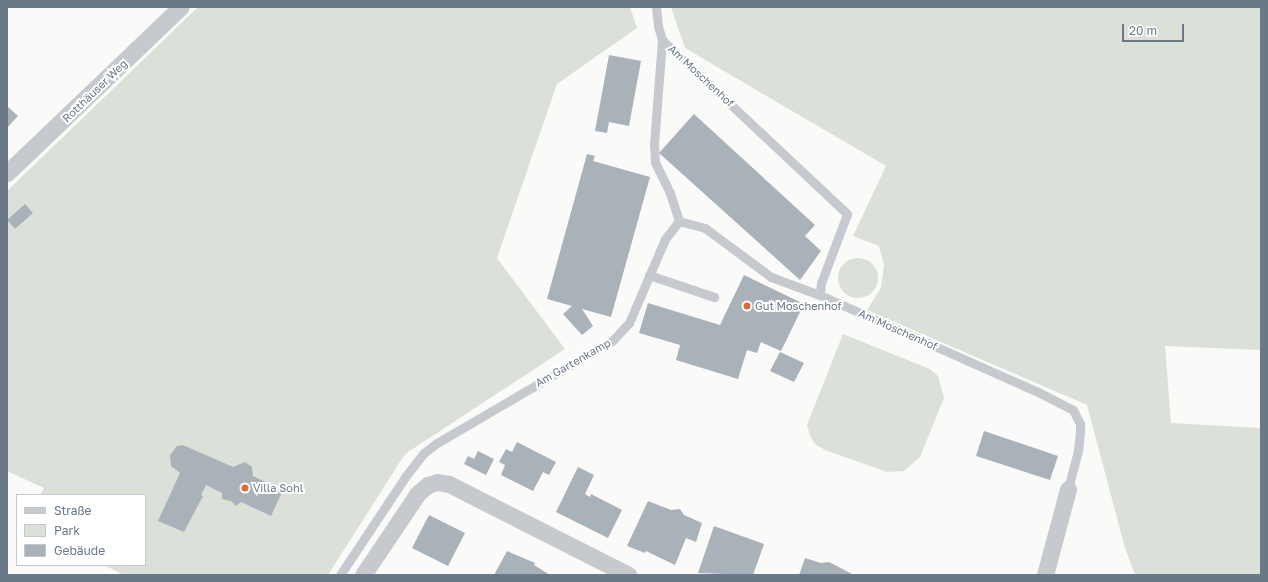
<!DOCTYPE html>
<html>
<head>
<meta charset="utf-8">
<style>
  body { margin:0 }
  #map { position:relative; width:1268px; height:582px; overflow:hidden; background:#fafaf8; font-family:"Golos Text",sans-serif }
  div>[style] { position:absolute }
  .green>* { inset:0; background:#dbe1d9 }
  .round { border-radius:50% }
  .building>* { inset:0; background:#aab2b9 }
  .service>* { height:9px; margin:-4.5px; padding:0 4.5px; transform-origin:4.5px; border-radius:4.5px; background:#c6c9cd }
  .minor>* { height:17px; margin:-8.5px; padding:0 8.5px; transform-origin:8.5px; border-radius:8.5px; background:#c6c9cd }
  .dots>* { width:11px; height:11px; translate:-50% -50%; box-sizing:border-box; border:2px solid #fff; border-radius:50% }
  span { translate:-50% -50%; white-space:nowrap; text-align:center; line-height:1.15; -webkit-text-stroke:4px #fff; paint-order:stroke }
  .street-label { font-size:11px; color:#6a7888 }
  .poi-label { font-size:11px; color:#6a7888 }
  .left { translate:0 -50%; text-align:left }
  .frame { position:absolute; inset:0; border:8px solid #6a7888; pointer-events:none }
  .legend { position:absolute; left:16px; top:494px; width:130px; height:72px; box-sizing:border-box; background:#fff; border:1px solid #c3c9cf; margin:0; padding:5px 7px; list-style:none; font-size:12px; color:#6a7888 }
  .legend li { display:flex; align-items:center; gap:8px; height:20px }
  .legend b { width:20px; border:1px solid #c3c9cf }
  .scale { position:absolute; left:1122px; top:24px; width:62px; height:18px; box-sizing:border-box; border:2px solid #6a7888; border-top:0; padding-left:5px; font-size:12px; line-height:14px; white-space:nowrap; color:#6a7888; -webkit-text-stroke:3px #fff; paint-order:stroke }
</style>
</head>
<body>
<div id="map">
  <div class="green">
    <div style="clip-path:polygon(198px 7px,630px 7px,637px 28px,557px 84px,497px 258px,565px 349px,405px 454px,328px 575px,124px 575px,104px 565px,145px 565px,145px 495px,40px 495px,44px 488px,7px 471px,7px 191px)"></div>
    <div style="clip-path:polygon(671px 7px,1261px 7px,1261px 350px,1165px 346px,1171px 423px,1261px 428px,1261px 575px,1135px 575px,1125px 548px,1087px 405px,867px 310px,881px 288px,884px 265px,879px 246px,853px 236px,886px 166px,685px 48px)"></div>
    <div class="round" style="left:838px;top:258px;width:40px;height:40px"></div>
    <div style="clip-path:polygon(843px 334px,930px 369px,938px 376px,944px 398px,920px 457px,904px 471px,887px 472px,825px 450px,815px 444px,810px 436px,807px 425px)"></div>
  </div>
  <div class="building">
    <div style="clip-path:polygon(609px 55px,641px 61px,629px 126px,609px 122px,607px 133px,595px 131px)"></div>
    <div style="clip-path:polygon(7px 106px,18px 116px,7px 128px)"></div>
    <div style="clip-path:polygon(694px 114px,815px 225px,805px 236px,821px 251px,800px 280px,659px 153px)"></div>
    <div style="clip-path:polygon(587px 154px,595px 156px,593px 161px,650px 177px,611px 317px,582px 309px,593px 326px,582px 335px,563px 314px,572px 306px,547px 299px)"></div>
    <div style="clip-path:polygon(25px 204px,33px 213px,15px 229px,7px 220px)"></div>
    <div style="clip-path:polygon(744px 275px,804px 304px,781px 351px,761px 342px,757px 353px,747px 350px,738px 379px,676px 360px,680px 345px,639px 333px,648px 303px,720px 325px)"></div>
    <div style="clip-path:polygon(780px 352px,804px 363px,794px 382px,770px 371px)"></div>
    <div style="clip-path:polygon(984px 431px,1058px 456px,1050px 480px,976px 456px)"></div>
    <div style="clip-path:polygon(517px 442px,556px 462px,549px 475px,543px 472px,533px 491px,501px 475px,505px 465px,499px 462px,506px 449px,512px 452px)"></div>
    <div style="clip-path:polygon(183px 445px,233px 467px,245px 462px,252px 467px,253px 476px,283px 490px,271px 516px,241px 502px,236px 506px,231px 501px,222px 499px,222px 493px,206px 485px,201px 495px,203px 496px,184px 532px,158px 521px,180px 473px,171px 466px,170px 455px,177px 446px)"></div>
    <div style="clip-path:polygon(478px 451px,494px 459px,486px 475px,464px 464px,468px 456px,474px 459px)"></div>
    <div style="clip-path:polygon(578px 467px,594px 475px,585px 494px,590px 497px,591px 494px,622px 510px,608px 538px,556px 512px)"></div>
    <div style="clip-path:polygon(648px 501px,671px 510px,680px 509px,684px 515px,702px 523px,696px 542px,686px 538px,675px 565px,646px 551px,645px 553px,627px 546px)"></div>
    <div style="clip-path:polygon(429px 515px,465px 533px,448px 566px,412px 548px)"></div>
    <div style="clip-path:polygon(714px 526px,764px 544px,753px 575px,698px 573px)"></div>
    <div style="clip-path:polygon(507px 551px,535px 563px,534px 565px,550px 575px,494px 575px)"></div>
    <div style="clip-path:polygon(805px 558px,821px 563px,829px 562px,854px 575px,799px 575px)"></div>
  </div>
  <div class="service">
    <div style="left:656px;top:7px;width:19px;rotate:84deg"></div>
    <div style="left:658px;top:26px;width:15px;rotate:74deg"></div>
    <div style="left:662px;top:40px;width:254px;rotate:43.2deg"></div>
    <div style="left:847px;top:214px;width:74px;rotate:110.6deg"></div>
    <div style="left:821px;top:283px;width:12px;rotate:95deg"></div>
    <div style="left:820px;top:295px;width:239px;rotate:24deg"></div>
    <div style="left:1038px;top:392px;width:39px;rotate:27deg"></div>
    <div style="left:1073px;top:410px;width:16px;rotate:63deg"></div>
    <div style="left:1080px;top:424px;width:8px;rotate:90deg"></div>
    <div style="left:1080px;top:432px;width:19px;rotate:96deg"></div>
    <div style="left:1078px;top:451px;width:39px;rotate:105deg"></div>
    <div style="left:679px;top:221px;width:27px;rotate:15deg"></div>
    <div style="left:705px;top:228px;width:82px;rotate:36.6deg"></div>
    <div style="left:771px;top:277px;width:52px;rotate:20.2deg"></div>
    <div style="left:649px;top:275px;width:69px;rotate:18.7deg"></div>
    <div style="left:340px;top:575px;width:118px;rotate:-56.4deg"></div>
    <div style="left:405px;top:477px;width:31px;rotate:-52deg"></div>
    <div style="left:424px;top:453px;width:16px;rotate:-38deg"></div>
    <div style="left:437px;top:443px;width:204px;rotate:-30.3deg"></div>
    <div style="left:613px;top:340px;width:23px;rotate:-47deg"></div>
    <div style="left:629px;top:323px;width:91px;rotate:-66.8deg"></div>
    <div style="left:665px;top:239px;width:23px;rotate:-52deg"></div>
    <div style="left:679px;top:221px;width:29px;rotate:-108deg"></div>
    <div style="left:670px;top:193px;width:34px;rotate:-116deg"></div>
    <div style="left:655px;top:162px;width:18px;rotate:-93deg"></div>
    <div style="left:654px;top:144px;width:104px;rotate:-85.6deg"></div>
  </div>
  <div class="minor">
    <div style="left:7px;top:173px;width:240px;rotate:-43.7deg"></div>
    <div style="left:363px;top:575px;width:99px;rotate:-56.1deg"></div>
    <div style="left:418px;top:493px;width:13px;rotate:-39deg"></div>
    <div style="left:428px;top:485px;width:9px;rotate:-18deg"></div>
    <div style="left:437px;top:482px;width:12px;rotate:9deg"></div>
    <div style="left:449px;top:484px;width:201px;rotate:26.9deg"></div>
    <div style="left:1045px;top:575px;width:89px;rotate:-75deg"></div>
  </div>
  <div class="dots">
    <div style="left:747px;top:306px;background:#dd6934"></div>
    <div style="left:245px;top:488px;background:#dd6934"></div>
  </div>
  <div class="street-label">
    <span style="left:701px;top:76px;rotate:43deg">Am Moschenhof</span>
    <span style="left:95px;top:91px;rotate:-44deg">Rotthäuser Weg</span>
    <span style="left:898px;top:330px;rotate:24deg">Am Moschenhof</span>
    <span style="left:573px;top:363px;rotate:-30deg">Am Gartenkamp</span>
  </div>
  <div class="poi-label">
    <span class="left" style="left:755px;top:306px">Gut Moschenhof</span>
    <span class="left" style="left:253px;top:488px">Villa Sohl</span>
  </div>
  <div class="frame"></div>
  <ul class="legend">
  <li><b style="height:5px;background:#c6c9cd"></b>Straße</li>
  <li><b style="height:11px;background:#dbe1d9"></b>Park</li>
  <li><b style="height:11px;background:#aab2b9"></b>Gebäude</li>
  </ul>
  <div class="scale">20 m</div>
</div>
</body>
</html>
